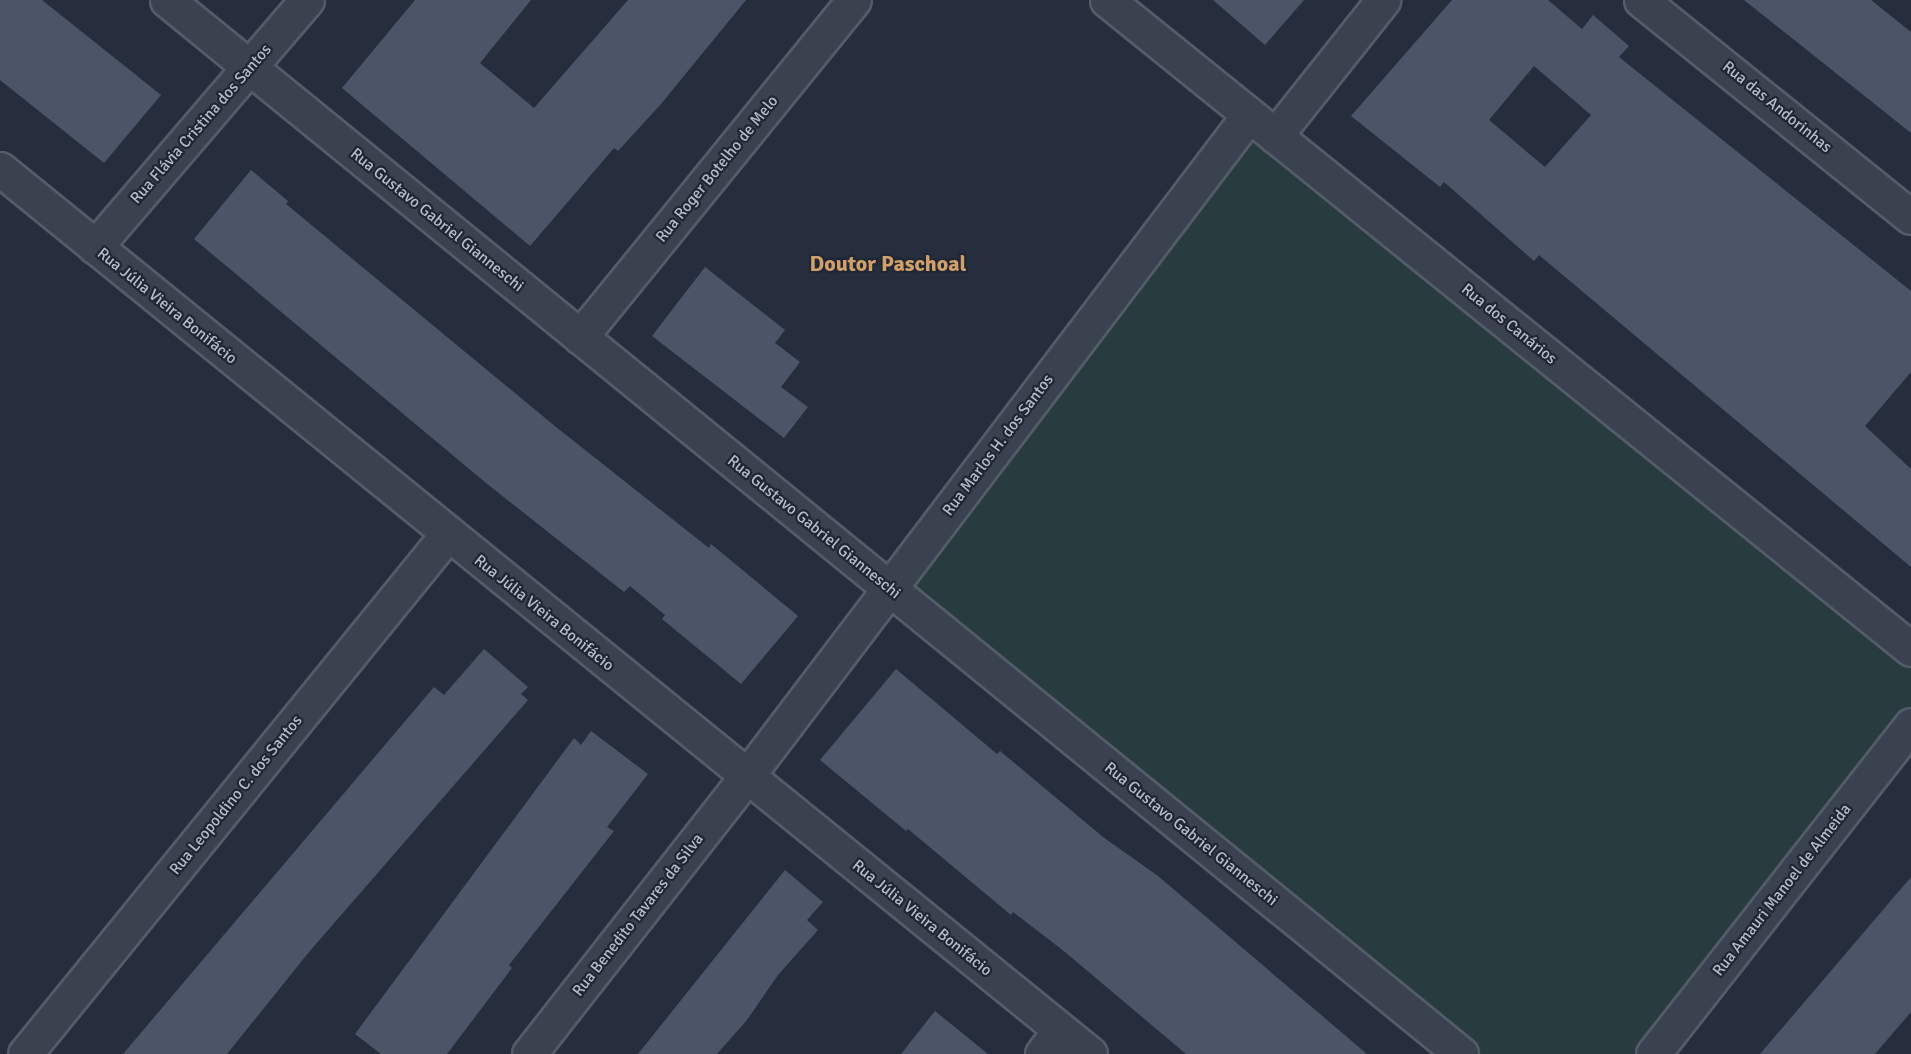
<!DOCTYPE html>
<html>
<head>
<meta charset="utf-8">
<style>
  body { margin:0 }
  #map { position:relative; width:1911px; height:1054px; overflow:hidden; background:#262e3e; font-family:Signika,sans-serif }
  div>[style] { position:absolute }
  .green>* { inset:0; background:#283b3f }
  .building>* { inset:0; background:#4c5567 }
  .roads { filter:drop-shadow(2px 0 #555c69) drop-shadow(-2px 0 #555c69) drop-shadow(0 2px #555c69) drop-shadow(0 -2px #555c69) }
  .street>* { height:33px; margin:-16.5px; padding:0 16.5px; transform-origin:16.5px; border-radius:16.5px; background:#3a414f }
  span { translate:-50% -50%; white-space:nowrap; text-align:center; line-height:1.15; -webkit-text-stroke:4.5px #1f2634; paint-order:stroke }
  .street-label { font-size:16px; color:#b6bcc9 }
  .district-label { font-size:22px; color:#d19f6a; font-weight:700 }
</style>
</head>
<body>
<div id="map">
  <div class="green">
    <div style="clip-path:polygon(1249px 115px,1911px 649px,1911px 725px,1653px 1054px,1461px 1054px,889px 587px)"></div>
  </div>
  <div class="building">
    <div style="clip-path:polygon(0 0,42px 0,161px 95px,104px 163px,0 80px)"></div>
    <div style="clip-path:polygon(415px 0,531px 0,480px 63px,534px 108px,628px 0,746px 0,661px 104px,618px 151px,614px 148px,530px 246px,342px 88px)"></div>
    <div style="clip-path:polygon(1213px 0,1304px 0,1265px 45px)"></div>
    <div style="clip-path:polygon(evenodd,1452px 0,1548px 0,1582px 29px,1593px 15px,1629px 46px,1619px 57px,1911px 291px,1911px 372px,1865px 426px,1911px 469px,1911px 567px,1539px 255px,1534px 261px,1444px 182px,1440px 187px,1351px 116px,1452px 0,1534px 66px,1591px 115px,1545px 167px,1489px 120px,1534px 66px)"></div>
    <div style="clip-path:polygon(1744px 0,1871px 0,1911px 32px,1911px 133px)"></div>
    <div style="clip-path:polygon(251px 170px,288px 201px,286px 204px,556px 427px,709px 548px,711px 544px,798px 616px,741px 684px,662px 619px,665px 615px,630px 586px,624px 592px,486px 483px,194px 239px)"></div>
    <div style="clip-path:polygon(705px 267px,785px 330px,775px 343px,800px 362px,781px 387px,808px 407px,784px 438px,652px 336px)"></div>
    <div style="clip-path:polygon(484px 649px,528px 687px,521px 694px,528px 700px,309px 952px,227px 1054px,123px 1054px,434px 687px,444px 695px)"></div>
    <div style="clip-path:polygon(896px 669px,997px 754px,1000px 751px,1103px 837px,1158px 876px,1367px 1054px,1186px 1054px,1065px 952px,1013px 912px,1011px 915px,908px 829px,906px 831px,820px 760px)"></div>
    <div style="clip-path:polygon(591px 731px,648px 774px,607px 827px,614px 831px,509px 965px,512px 968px,447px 1054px,381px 1054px,355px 1034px,574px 738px,581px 745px)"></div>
    <div style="clip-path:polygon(785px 870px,823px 902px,807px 920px,818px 930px,778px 975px,747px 1020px,717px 1054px,638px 1054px)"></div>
    <div style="clip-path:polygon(1911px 877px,1911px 1012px,1875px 1054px,1760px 1054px)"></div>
    <div style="clip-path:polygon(935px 1011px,988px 1054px,901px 1054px)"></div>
  </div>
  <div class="roads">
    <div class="street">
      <div style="left:167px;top:0;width:1669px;rotate:39.16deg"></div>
      <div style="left:1107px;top:0;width:1033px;rotate:38.91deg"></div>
      <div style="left:1641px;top:0;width:346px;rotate:38.8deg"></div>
      <div style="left:1275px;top:136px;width:174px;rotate:-51.5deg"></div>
      <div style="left:0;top:169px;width:1404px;rotate:39.07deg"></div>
      <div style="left:95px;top:247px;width:326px;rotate:-49.4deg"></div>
      <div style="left:580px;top:337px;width:434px;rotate:-50.9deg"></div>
      <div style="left:25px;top:1054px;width:669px;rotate:-50.89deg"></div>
      <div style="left:529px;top:1054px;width:353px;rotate:-51.9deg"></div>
      <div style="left:747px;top:776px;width:830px;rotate:-52.78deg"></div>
      <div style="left:1042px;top:1054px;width:30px;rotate:-53deg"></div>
      <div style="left:1653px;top:1054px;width:418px;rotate:-51.9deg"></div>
    </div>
  </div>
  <div class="street-label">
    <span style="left:1777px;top:107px;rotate:39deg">Rua das Andorinhas</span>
    <span style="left:201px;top:124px;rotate:-49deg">Rua Flávia Cristina dos Santos</span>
    <span style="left:717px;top:169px;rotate:-51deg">Rua Roger Botelho de Melo</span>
    <span style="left:437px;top:220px;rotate:39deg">Rua Gustavo Gabriel Gianneschi</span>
    <span style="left:167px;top:306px;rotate:39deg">Rua Júlia Vieira Bonifácio</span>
    <span style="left:1509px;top:324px;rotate:39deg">Rua dos Canários</span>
    <span style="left:998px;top:445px;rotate:-53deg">Rua Marlos H. dos Santos</span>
    <span style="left:814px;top:527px;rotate:39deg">Rua Gustavo Gabriel Gianneschi</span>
    <span style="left:544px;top:613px;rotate:39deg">Rua Júlia Vieira Bonifácio</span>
    <span style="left:236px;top:795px;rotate:-51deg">Rua Leopoldino C. dos Santos</span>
    <span style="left:1191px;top:834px;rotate:39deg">Rua Gustavo Gabriel Gianneschi</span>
    <span style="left:1782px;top:890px;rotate:-52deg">Rua Amauri Manoel de Almeida</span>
    <span style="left:638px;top:915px;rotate:-52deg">Rua Benedito Tavares da Silva</span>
    <span style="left:922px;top:918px;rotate:39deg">Rua Júlia Vieira Bonifácio</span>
  </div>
  <div class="district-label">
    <span style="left:888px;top:264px">Doutor Paschoal</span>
  </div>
</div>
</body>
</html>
